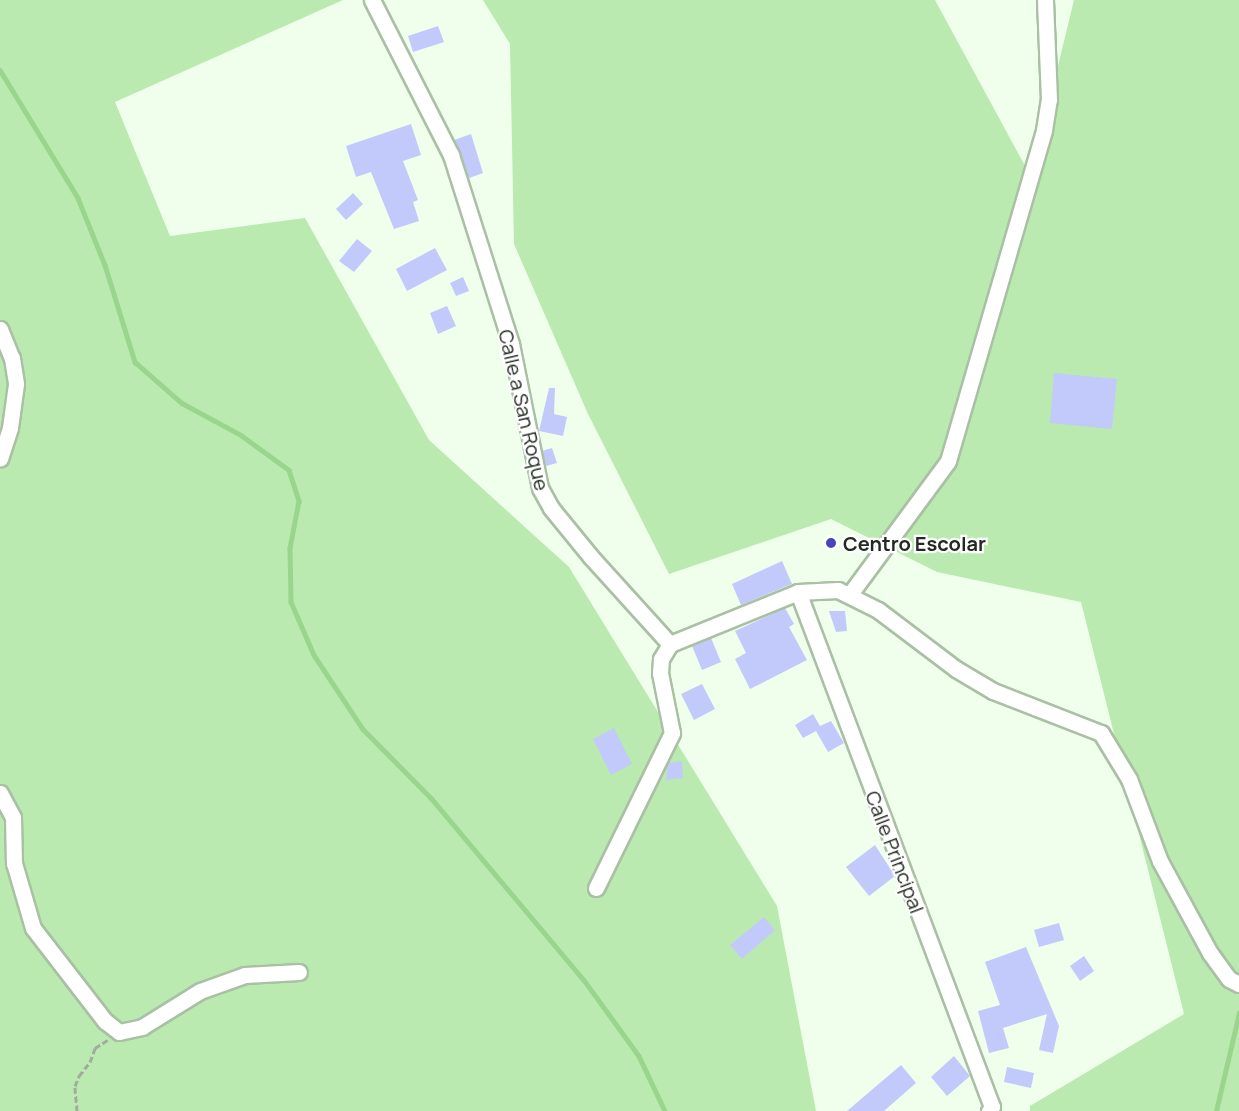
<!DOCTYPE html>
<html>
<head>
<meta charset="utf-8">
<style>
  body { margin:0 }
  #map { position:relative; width:1239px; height:1111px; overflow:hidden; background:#f0feec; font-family:Manrope,sans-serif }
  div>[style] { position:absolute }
  .green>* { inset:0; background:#bbeab1 }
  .stream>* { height:4.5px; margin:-2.25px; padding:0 2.25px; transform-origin:2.25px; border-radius:2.25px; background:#9ad58d }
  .building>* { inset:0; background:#c1cafb }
  .path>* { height:3px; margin-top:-1.5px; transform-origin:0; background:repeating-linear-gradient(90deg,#a0ac9d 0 6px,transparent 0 9px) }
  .roads { filter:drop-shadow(2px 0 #a9c0a4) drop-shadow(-2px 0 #a9c0a4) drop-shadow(0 2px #a9c0a4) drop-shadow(0 -2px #a9c0a4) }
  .minor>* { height:15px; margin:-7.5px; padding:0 7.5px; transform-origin:7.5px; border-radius:7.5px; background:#fff }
  .dots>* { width:16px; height:16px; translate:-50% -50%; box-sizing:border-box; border:3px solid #fff; border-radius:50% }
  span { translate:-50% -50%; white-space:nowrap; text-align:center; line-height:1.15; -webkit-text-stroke:4.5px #fff; paint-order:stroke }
  .street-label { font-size:20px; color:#222b21 }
  .poi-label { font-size:20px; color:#222b21; font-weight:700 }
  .left { translate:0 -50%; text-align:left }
</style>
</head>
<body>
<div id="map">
  <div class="green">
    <div style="clip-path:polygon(0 0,343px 0,115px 102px,170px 236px,305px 218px,429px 440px,569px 567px,777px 906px,816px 1111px,0 1111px)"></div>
    <div style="clip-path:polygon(483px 0,935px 0,1031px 177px,1074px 0,1239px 0,1239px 1111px,1030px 1111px,1030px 1106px,1184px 1014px,1081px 602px,937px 572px,831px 519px,669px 574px,588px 414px,514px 244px,510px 44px)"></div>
  </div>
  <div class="stream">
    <div style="left:0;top:70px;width:150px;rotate:58.6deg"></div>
    <div style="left:78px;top:198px;width:72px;rotate:68.1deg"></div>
    <div style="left:105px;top:265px;width:102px;rotate:72.8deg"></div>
    <div style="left:135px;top:362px;width:62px;rotate:41.1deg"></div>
    <div style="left:182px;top:403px;width:67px;rotate:28.5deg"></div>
    <div style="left:241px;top:435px;width:59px;rotate:36.1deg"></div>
    <div style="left:289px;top:470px;width:33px;rotate:72deg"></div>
    <div style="left:299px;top:501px;width:48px;rotate:100.8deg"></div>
    <div style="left:290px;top:548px;width:54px;rotate:88.9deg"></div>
    <div style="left:291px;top:602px;width:58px;rotate:66.5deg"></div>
    <div style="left:314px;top:655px;width:89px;rotate:56.5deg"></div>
    <div style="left:363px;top:729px;width:98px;rotate:45.4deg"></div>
    <div style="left:432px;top:799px;width:236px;rotate:50deg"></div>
    <div style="left:584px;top:980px;width:94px;rotate:54.1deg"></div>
    <div style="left:639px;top:1056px;width:61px;rotate:64.7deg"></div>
    <div style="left:1216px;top:1111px;width:101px;rotate:-76.8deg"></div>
  </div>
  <div class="building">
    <div style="clip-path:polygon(438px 26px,444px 42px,413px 52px,408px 36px)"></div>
    <div style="clip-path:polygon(411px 124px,421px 155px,403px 161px,418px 200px,413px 202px,419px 221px,394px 229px,371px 172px,356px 177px,346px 146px)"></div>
    <div style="clip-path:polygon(471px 134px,483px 173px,469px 178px,454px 140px)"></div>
    <div style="clip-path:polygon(353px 193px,363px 204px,346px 220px,336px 209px)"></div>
    <div style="clip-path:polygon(357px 239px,372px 251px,354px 272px,339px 261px)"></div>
    <div style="clip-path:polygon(435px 248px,447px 270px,407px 291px,396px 269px)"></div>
    <div style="clip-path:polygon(463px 277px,469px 291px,456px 296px,450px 283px)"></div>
    <div style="clip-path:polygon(447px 306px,456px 326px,438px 334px,430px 313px)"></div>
    <div style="clip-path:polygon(1054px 373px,1117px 379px,1112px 429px,1050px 423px)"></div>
    <div style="clip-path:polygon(549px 388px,555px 388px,554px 414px,567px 417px,563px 436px,539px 431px)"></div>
    <div style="clip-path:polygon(552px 448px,557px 463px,546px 466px,542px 451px)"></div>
    <div style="clip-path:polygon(782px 561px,792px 584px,741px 605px,732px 584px)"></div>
    <div style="clip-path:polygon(785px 608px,794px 624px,789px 627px,807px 660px,750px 689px,735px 659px,746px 653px,735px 631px)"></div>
    <div style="clip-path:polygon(829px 611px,845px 611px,847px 631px,836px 632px)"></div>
    <div style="clip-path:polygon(711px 638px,721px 662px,702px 670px,692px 646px)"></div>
    <div style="clip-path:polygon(702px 684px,715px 709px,694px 720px,681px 694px)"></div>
    <div style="clip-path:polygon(813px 714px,820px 726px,831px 721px,844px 743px,828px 752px,816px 731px,803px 738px,795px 725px)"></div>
    <div style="clip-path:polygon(614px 728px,632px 764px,611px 775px,593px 739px)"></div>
    <div style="clip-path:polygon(682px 761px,683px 778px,666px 780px,668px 763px)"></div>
    <div style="clip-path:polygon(875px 845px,895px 876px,869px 896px,846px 867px)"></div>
    <div style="clip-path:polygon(764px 917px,775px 930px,742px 959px,730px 945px)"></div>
    <div style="clip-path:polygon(1059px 923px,1064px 940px,1039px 947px,1034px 930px)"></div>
    <div style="clip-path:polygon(1026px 947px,1059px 1026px,1053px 1053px,1039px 1050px,1047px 1014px,1003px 1028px,1009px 1048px,989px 1053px,978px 1011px,1000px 1005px,985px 962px)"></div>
    <div style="clip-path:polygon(1084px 956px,1094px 971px,1080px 981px,1070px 966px)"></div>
    <div style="clip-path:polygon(954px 1056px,970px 1076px,947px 1096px,931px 1077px)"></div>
    <div style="clip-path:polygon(901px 1065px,916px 1083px,884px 1111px,847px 1111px)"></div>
    <div style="clip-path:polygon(1007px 1067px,1034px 1073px,1031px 1088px,1004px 1082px)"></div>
  </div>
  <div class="path">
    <div style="left:77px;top:1111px;width:25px;rotate:-95deg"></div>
    <div style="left:75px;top:1086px;width:11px;rotate:-68deg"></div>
    <div style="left:79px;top:1076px;width:18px;rotate:-52deg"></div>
    <div style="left:90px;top:1062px;width:15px;rotate:-70deg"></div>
    <div style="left:95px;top:1048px;width:15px;rotate:-32deg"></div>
  </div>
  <div class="roads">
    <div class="minor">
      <div style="left:372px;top:0;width:174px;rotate:63deg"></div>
      <div style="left:451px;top:155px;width:198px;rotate:72.4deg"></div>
      <div style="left:511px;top:344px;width:147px;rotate:78.6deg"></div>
      <div style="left:540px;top:488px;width:23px;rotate:61deg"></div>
      <div style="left:551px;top:508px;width:63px;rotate:50.8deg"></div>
      <div style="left:591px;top:557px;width:118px;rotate:47.8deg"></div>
      <div style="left:670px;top:644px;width:138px;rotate:-22.1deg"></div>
      <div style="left:798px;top:592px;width:40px;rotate:-2.9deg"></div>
      <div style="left:838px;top:590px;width:45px;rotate:26.6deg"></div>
      <div style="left:878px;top:610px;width:98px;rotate:37.1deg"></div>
      <div style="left:956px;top:669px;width:43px;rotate:30.7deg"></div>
      <div style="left:993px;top:691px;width:116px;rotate:21.3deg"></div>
      <div style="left:1101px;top:733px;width:54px;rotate:58.7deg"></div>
      <div style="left:1129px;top:779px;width:88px;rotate:69.3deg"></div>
      <div style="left:1160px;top:861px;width:105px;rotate:61.5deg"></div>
      <div style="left:1210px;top:953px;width:32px;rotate:54deg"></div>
      <div style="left:1229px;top:979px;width:11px;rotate:27deg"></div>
      <div style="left:0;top:329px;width:31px;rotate:68deg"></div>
      <div style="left:12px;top:358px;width:26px;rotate:81deg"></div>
      <div style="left:16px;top:384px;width:44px;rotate:97.8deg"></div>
      <div style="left:10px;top:428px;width:32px;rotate:108deg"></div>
      <div style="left:798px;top:592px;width:550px;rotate:69.36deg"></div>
      <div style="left:992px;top:1107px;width:5px;rotate:127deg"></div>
      <div style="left:850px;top:594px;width:165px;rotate:-53.6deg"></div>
      <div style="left:948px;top:461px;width:345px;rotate:-73.8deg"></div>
      <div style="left:1044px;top:130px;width:30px;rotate:-81deg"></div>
      <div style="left:1049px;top:100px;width:100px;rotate:-92.3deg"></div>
      <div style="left:0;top:793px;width:27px;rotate:62deg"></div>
      <div style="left:13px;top:817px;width:46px;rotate:88.8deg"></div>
      <div style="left:14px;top:863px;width:68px;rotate:73.7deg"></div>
      <div style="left:33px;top:928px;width:118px;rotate:52.3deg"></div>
      <div style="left:105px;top:1021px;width:18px;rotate:38deg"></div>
      <div style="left:119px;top:1032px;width:24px;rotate:-12deg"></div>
      <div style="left:142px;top:1027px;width:68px;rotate:-31.8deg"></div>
      <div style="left:200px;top:991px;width:48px;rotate:-19.6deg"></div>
      <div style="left:245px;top:975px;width:54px;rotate:-3.2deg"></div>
      <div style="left:596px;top:888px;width:173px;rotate:-63.9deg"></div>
      <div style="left:672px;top:733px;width:61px;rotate:-101.3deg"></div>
      <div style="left:660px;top:673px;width:14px;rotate:-86deg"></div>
      <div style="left:661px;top:659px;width:17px;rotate:-59deg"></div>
    </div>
  </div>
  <div class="dots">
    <div style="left:831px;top:543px;background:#4645bb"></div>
  </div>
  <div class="street-label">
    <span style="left:524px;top:410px;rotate:77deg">Calle a San Roque</span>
    <span style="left:895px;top:852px;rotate:69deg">Calle Principal</span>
  </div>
  <div class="poi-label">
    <span class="left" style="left:843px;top:543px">Centro Escolar</span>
  </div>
</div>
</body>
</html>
